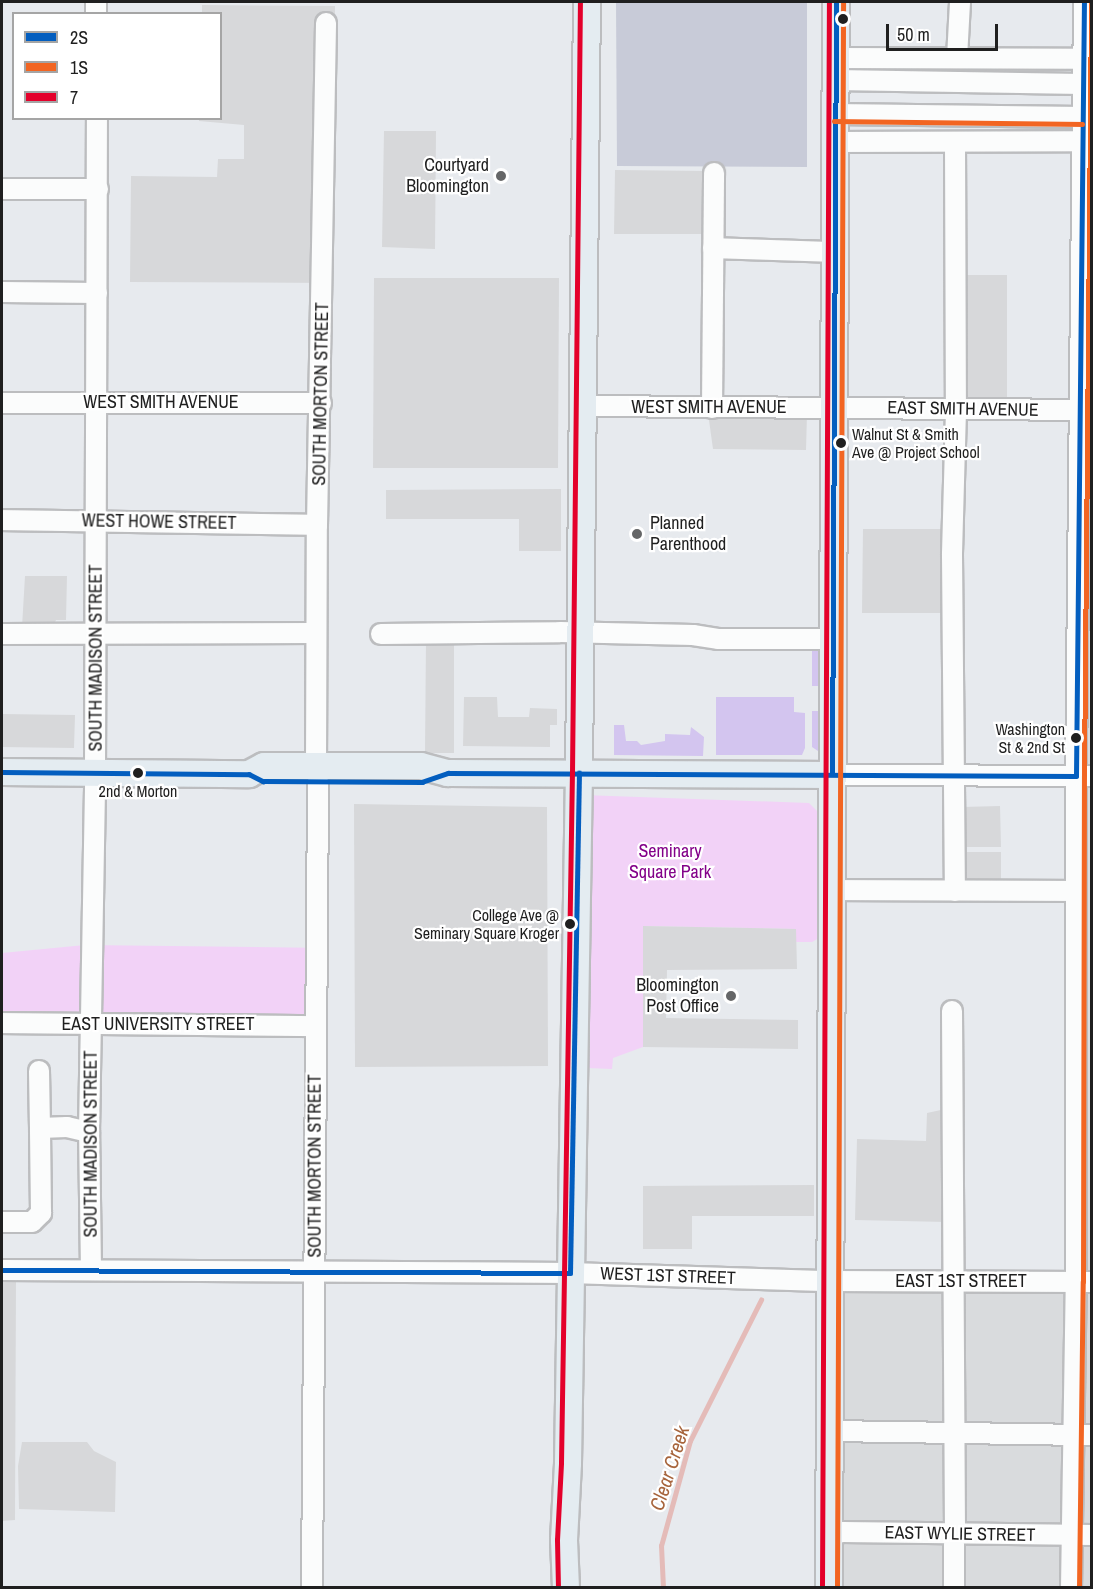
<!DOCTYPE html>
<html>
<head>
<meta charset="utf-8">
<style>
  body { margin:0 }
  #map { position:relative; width:1093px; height:1589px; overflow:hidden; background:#e7eaee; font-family:"Archivo Narrow",sans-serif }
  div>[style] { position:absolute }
  .residential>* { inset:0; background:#d9dbdd }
  .construction>* { inset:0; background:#c8cbd8 }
  .grass>* { inset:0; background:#d3c5ef }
  .park>* { inset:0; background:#f2d2f7 }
  .parking>* { inset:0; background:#d7d8da }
  .stream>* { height:4.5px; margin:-2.25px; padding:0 2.25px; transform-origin:2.25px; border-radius:2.25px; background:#e4bbb8 }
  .roads { filter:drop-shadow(2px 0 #bcbdbf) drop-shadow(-2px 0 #bcbdbf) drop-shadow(0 2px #bcbdbf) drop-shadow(0 -2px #bcbdbf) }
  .minor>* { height:20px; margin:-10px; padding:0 10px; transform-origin:10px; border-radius:10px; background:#fbfcfc }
  .major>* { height:26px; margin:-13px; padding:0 13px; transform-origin:13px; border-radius:13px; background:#e4ecf1 }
  .bus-1>* { height:4.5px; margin:-2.25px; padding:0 2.25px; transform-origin:2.25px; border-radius:2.25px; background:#035ebf }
  .bus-2>* { height:4.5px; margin:-2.25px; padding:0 2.25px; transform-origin:2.25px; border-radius:2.25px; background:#f26522 }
  .bus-3>* { height:4.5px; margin:-2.25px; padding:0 2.25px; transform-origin:2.25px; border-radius:2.25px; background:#e4002b }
  .dots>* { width:16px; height:16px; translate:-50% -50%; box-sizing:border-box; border:3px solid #fff; border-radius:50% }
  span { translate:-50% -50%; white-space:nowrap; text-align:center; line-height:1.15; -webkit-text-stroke:4.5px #fff; paint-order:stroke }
  .bus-label { font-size:16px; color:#1f1f1f }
  .left { translate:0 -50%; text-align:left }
  .right { translate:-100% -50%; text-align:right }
  .poi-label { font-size:18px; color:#1f1f1f }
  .street-label { font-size:18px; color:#1f1f1f }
  .park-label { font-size:18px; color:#830189 }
  .water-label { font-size:20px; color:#a7653d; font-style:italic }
  .frame { position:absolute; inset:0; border:3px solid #1f1f1f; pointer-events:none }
  .legend { position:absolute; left:12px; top:12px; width:210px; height:108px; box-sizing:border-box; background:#fff; border:2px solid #a5a5a5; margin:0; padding:8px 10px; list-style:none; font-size:18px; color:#1f1f1f }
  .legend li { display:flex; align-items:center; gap:12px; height:30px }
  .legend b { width:30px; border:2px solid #a5a5a5 }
  .scale { position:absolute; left:886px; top:24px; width:112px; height:27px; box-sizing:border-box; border:3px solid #1f1f1f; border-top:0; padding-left:8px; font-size:18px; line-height:21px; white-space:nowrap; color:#1f1f1f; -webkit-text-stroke:4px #fff; paint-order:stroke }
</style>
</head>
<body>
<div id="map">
  <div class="residential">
    <div style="clip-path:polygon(1090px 408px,1091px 1587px,833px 1588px,833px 1281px,1068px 1282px)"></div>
  </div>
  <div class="construction">
    <div style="clip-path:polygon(616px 2px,807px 2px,807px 167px,617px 166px)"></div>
  </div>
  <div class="grass">
    <div style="clip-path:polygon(812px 647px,820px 651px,822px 679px,818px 686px,812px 686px)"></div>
    <div style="clip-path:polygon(716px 697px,794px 697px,794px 712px,805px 713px,805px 748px,802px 755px,716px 755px)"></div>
    <div style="clip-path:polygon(812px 711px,821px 711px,821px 753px,812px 747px)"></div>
    <div style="clip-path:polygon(614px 725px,624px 725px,626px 741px,637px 741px,641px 745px,665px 741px,665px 734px,690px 735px,691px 727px,704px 737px,703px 756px,614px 755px)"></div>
  </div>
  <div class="park">
    <div style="clip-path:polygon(583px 795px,809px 803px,823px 817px,819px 938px,812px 942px,796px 942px,796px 929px,644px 926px,643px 1047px,613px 1058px,612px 1069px,587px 1068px)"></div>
    <div style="clip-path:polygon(85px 945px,329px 948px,327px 1025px,2px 1023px,2px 953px)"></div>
  </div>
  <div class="parking">
    <div style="clip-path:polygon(202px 5px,335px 6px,333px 283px,130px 282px,131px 176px,217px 177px,218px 159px,244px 159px,244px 125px,199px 121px,199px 119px,220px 118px,220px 14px,202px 13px)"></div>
    <div style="clip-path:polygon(384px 131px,436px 131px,435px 249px,382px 247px)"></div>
    <div style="clip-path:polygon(615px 170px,708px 171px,706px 234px,614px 234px)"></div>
    <div style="clip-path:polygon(963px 275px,1007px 275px,1007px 400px,963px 400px)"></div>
    <div style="clip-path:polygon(374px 278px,559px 278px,558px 468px,373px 468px)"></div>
    <div style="clip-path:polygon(708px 413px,807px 414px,806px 450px,713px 449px)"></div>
    <div style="clip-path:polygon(561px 489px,561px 551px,519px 551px,519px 519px,386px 519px,386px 490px)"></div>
    <div style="clip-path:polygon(863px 529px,950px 529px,951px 613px,862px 613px)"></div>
    <div style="clip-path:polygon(25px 576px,67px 576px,66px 620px,56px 620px,53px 627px,22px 627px)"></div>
    <div style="clip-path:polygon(426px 640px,454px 640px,454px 753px,425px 753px)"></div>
    <div style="clip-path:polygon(464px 697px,497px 697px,498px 717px,529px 717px,530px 708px,557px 709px,557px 725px,550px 725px,550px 747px,463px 746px)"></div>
    <div style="clip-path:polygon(2px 714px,75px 715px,74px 748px,2px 747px)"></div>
    <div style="clip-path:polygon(354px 804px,547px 807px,548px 1066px,355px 1067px)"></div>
    <div style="clip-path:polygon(1000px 806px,1001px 847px,962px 847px,962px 807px)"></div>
    <div style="clip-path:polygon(963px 852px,1001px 852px,1001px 890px,963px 890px)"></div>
    <div style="clip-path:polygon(643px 926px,796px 929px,797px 969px,667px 970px,666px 1018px,798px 1020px,798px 1049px,643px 1047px)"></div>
    <div style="clip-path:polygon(950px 1108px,947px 1222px,855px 1220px,857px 1139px,926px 1141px,927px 1113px)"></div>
    <div style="clip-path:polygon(814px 1185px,814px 1216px,692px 1216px,692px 1249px,643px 1249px,643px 1186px)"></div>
    <div style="clip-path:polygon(2px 1278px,16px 1278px,15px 1520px,2px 1521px)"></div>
    <div style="clip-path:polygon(22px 1442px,87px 1442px,94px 1451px,116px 1462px,115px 1512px,19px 1509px,18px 1466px)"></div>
  </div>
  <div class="stream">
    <div style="left:663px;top:1588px;width:42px;rotate:-92.7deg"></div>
    <div style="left:661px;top:1546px;width:109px;rotate:-74.6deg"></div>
    <div style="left:690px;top:1441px;width:158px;rotate:-63.3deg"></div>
  </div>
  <div class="roads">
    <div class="minor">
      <div style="left:96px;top:2px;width:12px;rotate:90deg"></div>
      <div style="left:835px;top:58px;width:247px;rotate:0.2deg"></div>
      <div style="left:957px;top:58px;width:56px;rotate:-86.9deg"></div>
      <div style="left:835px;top:80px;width:247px;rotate:0.9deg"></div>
      <div style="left:834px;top:114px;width:248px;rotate:0.7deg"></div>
      <div style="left:834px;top:142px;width:247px;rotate:-0.2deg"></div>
      <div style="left:955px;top:142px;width:268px;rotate:89.8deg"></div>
      <div style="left:956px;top:410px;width:145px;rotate:91.6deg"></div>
      <div style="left:952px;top:555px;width:336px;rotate:89.5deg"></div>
      <div style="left:2px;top:189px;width:96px"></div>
      <div style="left:713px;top:248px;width:122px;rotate:1.9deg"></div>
      <div style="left:2px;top:292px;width:95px;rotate:0.6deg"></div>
      <div style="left:2px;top:403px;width:319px"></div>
      <div style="left:583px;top:406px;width:509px;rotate:0.45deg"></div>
      <div style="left:712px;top:408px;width:235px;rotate:-89.5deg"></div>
      <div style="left:2px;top:520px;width:315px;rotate:0.9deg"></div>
      <div style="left:2px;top:634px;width:314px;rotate:-0.2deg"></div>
      <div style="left:381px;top:634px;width:179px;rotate:-0.6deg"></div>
      <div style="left:560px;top:632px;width:133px;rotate:1.3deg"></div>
      <div style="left:693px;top:635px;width:25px;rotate:9deg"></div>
      <div style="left:718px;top:639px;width:116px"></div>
      <div style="left:316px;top:766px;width:241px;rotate:-89.8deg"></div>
      <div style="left:317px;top:525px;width:502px;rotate:-88.97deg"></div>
      <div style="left:832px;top:775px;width:260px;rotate:0.2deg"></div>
      <div style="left:832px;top:890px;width:244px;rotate:0.2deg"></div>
      <div style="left:952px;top:1011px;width:514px;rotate:89.67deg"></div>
      <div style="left:2px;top:1023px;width:312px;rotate:0.6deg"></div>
      <div style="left:39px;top:1071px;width:57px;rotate:89deg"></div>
      <div style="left:40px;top:1128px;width:27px;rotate:-2deg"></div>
      <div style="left:67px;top:1127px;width:23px;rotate:13deg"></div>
      <div style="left:2px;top:1222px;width:30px"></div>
      <div style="left:32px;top:1222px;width:13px;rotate:-45deg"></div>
      <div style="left:41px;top:1213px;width:85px;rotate:-90.7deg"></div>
      <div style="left:2px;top:1270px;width:568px;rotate:0.3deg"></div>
      <div style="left:570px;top:1273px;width:260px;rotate:1.8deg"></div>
      <div style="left:830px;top:1281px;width:262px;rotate:0.2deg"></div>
      <div style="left:91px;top:1270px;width:138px;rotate:-90.8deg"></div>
      <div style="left:89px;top:1132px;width:359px;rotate:-89deg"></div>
      <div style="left:95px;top:773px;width:655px;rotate:-89.83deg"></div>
      <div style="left:830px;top:1431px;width:262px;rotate:0.9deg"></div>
      <div style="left:829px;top:1535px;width:14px;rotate:-12deg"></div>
      <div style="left:843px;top:1532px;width:249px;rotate:0.7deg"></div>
      <div style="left:312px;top:1588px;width:807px;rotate:-89.57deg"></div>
      <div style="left:954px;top:1588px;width:44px;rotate:-90deg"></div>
      <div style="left:1071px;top:1588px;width:306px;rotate:-89.1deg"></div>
      <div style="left:1076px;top:1282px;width:506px;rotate:-90deg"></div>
      <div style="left:1076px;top:776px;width:774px;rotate:-89.41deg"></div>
    </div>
    <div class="major">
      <div style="left:2px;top:772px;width:247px;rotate:0.5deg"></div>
      <div style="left:249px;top:774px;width:17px;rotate:-28deg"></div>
      <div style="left:264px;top:766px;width:157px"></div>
      <div style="left:421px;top:766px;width:28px;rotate:15deg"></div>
      <div style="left:448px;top:773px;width:384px;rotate:0.3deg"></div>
      <div style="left:566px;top:1588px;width:48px;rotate:-92.4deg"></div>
      <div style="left:564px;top:1540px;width:77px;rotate:-87deg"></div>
      <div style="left:568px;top:1463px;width:690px;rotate:-89.09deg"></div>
      <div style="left:579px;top:773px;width:771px;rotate:-89.41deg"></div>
      <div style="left:829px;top:1588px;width:1586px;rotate:-89.75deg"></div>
    </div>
  </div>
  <div class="bus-1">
    <div style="left:2px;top:772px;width:247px;rotate:0.5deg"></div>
    <div style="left:249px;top:774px;width:16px;rotate:27deg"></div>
    <div style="left:263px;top:781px;width:159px;rotate:0.4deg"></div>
    <div style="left:422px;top:782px;width:28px;rotate:-19deg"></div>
    <div style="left:448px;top:773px;width:628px;rotate:0.27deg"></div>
    <div style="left:1076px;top:776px;width:774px;rotate:-89.41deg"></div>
    <div style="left:832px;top:775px;width:773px;rotate:-89.7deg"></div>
    <div style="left:2px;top:1270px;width:568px;rotate:0.3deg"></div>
    <div style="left:570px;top:1273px;width:500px;rotate:-88.97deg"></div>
  </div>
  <div class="bus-2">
    <div style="left:834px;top:121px;width:248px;rotate:0.7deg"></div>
    <div style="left:837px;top:1588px;width:1586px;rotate:-89.78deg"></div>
    <div style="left:1079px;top:1588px;width:306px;rotate:-89.3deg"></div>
    <div style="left:1083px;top:1282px;width:506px;rotate:-89.89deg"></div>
    <div style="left:1084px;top:776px;width:774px;rotate:-89.48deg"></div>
  </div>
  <div class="bus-3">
    <div style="left:558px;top:1588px;width:48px;rotate:-91.2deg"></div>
    <div style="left:557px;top:1540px;width:77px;rotate:-87deg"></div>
    <div style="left:561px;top:1463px;width:690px;rotate:-89.09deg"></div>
    <div style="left:572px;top:773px;width:771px;rotate:-89.41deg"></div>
    <div style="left:822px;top:1588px;width:1586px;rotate:-89.75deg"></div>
  </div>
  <div class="dots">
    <div style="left:843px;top:19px;background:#1f1f1f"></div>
    <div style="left:501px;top:176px;background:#656667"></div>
    <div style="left:841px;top:443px;background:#1f1f1f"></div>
    <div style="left:637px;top:534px;background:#656667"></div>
    <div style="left:1076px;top:738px;background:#1f1f1f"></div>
    <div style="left:138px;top:773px;background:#1f1f1f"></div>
    <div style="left:570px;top:924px;background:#1f1f1f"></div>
    <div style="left:731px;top:996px;background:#656667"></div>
  </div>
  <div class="bus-label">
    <span class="left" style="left:852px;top:443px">Walnut St &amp; Smith<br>Ave @ Project School</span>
    <span class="right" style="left:1065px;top:738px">Washington<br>St &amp; 2nd St</span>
    <span style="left:138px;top:791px">2nd &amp; Morton</span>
    <span class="right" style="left:559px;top:924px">College Ave @<br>Seminary Square Kroger</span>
  </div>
  <div class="poi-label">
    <span class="right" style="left:489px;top:176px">Courtyard<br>Bloomington</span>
    <span class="left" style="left:650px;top:534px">Planned<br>Parenthood</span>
    <span class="right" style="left:719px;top:996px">Bloomington<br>Post Office</span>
  </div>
  <div class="street-label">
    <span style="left:321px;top:394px;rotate:-89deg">SOUTH MORTON STREET</span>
    <span style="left:161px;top:402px">WEST SMITH AVENUE</span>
    <span style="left:709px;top:407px">WEST SMITH AVENUE</span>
    <span style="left:963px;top:409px;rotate:1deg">EAST SMITH AVENUE</span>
    <span style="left:159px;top:522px;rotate:1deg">WEST HOWE STREET</span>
    <span style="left:96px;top:658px;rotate:-90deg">SOUTH MADISON STREET</span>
    <span style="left:158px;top:1024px">EAST UNIVERSITY STREET</span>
    <span style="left:91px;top:1144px;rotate:-90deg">SOUTH MADISON STREET</span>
    <span style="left:315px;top:1166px;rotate:-90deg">SOUTH MORTON STREET</span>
    <span style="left:668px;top:1276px;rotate:2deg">WEST 1ST STREET</span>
    <span style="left:961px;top:1281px">EAST 1ST STREET</span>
    <span style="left:960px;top:1534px;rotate:1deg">EAST WYLIE STREET</span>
  </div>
  <div class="park-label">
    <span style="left:670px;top:862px">Seminary<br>Square Park</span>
  </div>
  <div class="water-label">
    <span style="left:669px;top:1468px;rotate:-72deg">Clear Creek</span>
  </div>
  <div class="frame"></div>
  <ul class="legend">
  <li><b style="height:8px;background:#035ebf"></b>2S</li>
  <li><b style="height:8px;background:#f26522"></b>1S</li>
  <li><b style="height:8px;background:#e4002b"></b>7</li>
  </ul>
  <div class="scale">50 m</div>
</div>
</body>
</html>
